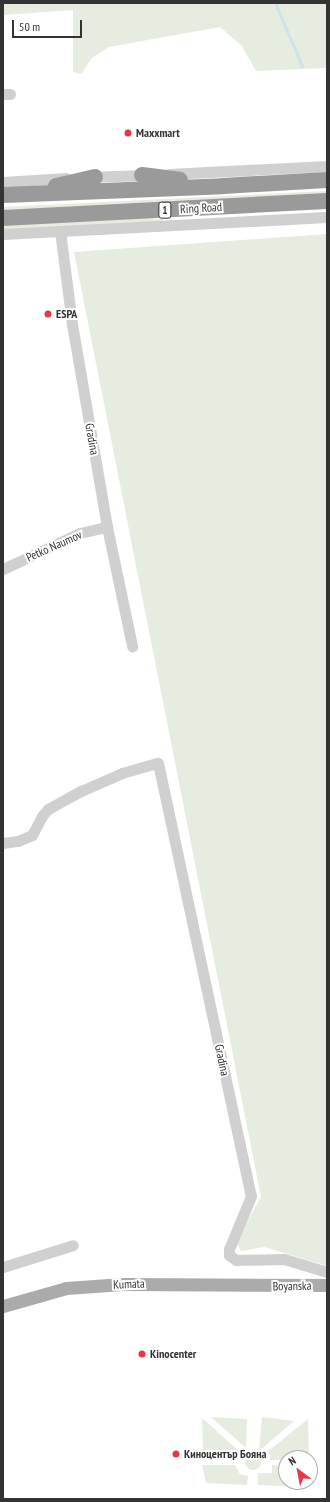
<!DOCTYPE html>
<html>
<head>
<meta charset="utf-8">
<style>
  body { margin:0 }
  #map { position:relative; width:330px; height:1502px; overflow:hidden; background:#fff; font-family:"PT Sans Narrow",sans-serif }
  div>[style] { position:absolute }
  .green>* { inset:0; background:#e6ecdf }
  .round { border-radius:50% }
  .stream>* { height:3px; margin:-1.5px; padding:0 1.5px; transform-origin:1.5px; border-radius:1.5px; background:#cfe2ee }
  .minor>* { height:11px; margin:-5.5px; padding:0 5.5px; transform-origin:5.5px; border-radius:5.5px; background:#d0d0d0 }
  .major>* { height:13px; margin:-6.5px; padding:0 6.5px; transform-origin:6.5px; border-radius:6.5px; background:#ababab }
  .highway>* { height:16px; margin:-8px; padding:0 8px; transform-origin:8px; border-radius:8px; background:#9a9a9a }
  .dots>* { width:11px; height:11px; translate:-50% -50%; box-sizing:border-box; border:2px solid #fff; border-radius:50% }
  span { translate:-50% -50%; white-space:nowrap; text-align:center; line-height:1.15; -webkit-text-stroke:4px #fff; paint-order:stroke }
  .shield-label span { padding:1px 3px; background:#fff; border:1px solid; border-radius:3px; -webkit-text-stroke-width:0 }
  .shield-label { font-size:11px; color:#333; font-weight:700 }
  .poi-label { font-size:12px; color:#333; font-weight:700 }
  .left { translate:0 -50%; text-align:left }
  .street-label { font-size:12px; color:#333 }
  .frame { position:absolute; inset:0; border:4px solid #333; pointer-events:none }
  .north { position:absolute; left:278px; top:1450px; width:40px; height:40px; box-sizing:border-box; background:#fff; border:1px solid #adadad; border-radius:50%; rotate:328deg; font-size:11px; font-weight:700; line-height:16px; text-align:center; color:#333 }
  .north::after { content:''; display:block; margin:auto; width:14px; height:18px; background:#e63946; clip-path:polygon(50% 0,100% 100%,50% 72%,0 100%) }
  .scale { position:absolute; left:12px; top:20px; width:70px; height:18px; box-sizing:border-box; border:2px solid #333; border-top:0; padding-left:5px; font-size:12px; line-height:14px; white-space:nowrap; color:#333; -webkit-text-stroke:3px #fff; paint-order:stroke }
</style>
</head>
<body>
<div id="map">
  <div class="green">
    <div style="clip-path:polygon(3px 3px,327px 3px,327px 66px,326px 68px,256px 71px,242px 46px,220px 27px,109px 47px,92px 58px,81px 74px,73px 72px,73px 10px,3px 15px)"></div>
    <div style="clip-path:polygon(327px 191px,327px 194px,3px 211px,3px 207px)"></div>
    <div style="clip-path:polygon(142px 218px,163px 219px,163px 222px,3px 230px,3px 225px)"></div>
    <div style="clip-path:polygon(327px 234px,327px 1266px,264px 1247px,241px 1251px,236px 1241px,261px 1197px,74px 252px)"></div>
    <div style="clip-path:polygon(211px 1417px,247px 1419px,246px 1448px)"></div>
    <div style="clip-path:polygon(262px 1417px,294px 1421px,259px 1451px)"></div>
    <div style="clip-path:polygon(202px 1418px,240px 1452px,235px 1457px,235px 1460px,203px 1460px)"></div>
    <div style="clip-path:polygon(308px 1419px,309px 1458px,286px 1458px,286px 1460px,270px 1460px,270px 1455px,267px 1452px)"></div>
    <div class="round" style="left:245px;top:1454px;width:16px;height:16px"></div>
    <div style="clip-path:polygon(202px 1465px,235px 1465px,240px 1474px,248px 1476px,247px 1485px,206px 1483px)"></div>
    <div style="clip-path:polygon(272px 1465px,286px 1466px,286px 1482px,306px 1482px,306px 1484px,304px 1487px,258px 1485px,258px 1473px,272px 1473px)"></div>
  </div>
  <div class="stream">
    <div style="left:275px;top:3px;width:69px;rotate:66.8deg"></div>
  </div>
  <div class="minor">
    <div style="left:3px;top:94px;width:7px"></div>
    <div style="left:169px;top:174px;width:158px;rotate:-2.9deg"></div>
    <div style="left:87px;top:177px;width:61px;rotate:-1.9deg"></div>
    <div style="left:3px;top:182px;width:63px;rotate:-3.6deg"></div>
    <div style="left:60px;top:231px;width:94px;rotate:82.6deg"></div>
    <div style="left:72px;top:324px;width:206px;rotate:80.2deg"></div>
    <div style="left:107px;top:527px;width:122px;rotate:78.1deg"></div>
    <div style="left:3px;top:234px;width:324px;rotate:-3deg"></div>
    <div style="left:3px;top:569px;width:85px;rotate:-25.1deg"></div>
    <div style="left:80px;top:533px;width:28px;rotate:-13deg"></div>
    <div style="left:3px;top:843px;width:15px;rotate:-8deg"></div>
    <div style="left:18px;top:841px;width:15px;rotate:-23deg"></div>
    <div style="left:32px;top:835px;width:21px;rotate:-62deg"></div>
    <div style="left:42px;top:816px;width:9px;rotate:-49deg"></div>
    <div style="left:48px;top:809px;width:38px;rotate:-29deg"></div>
    <div style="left:81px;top:791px;width:45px;rotate:-23.7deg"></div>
    <div style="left:122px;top:773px;width:37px;rotate:-16deg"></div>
    <div style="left:158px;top:763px;width:443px;rotate:77.9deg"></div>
    <div style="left:251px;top:1196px;width:57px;rotate:112.5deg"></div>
    <div style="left:229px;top:1249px;width:6px;rotate:90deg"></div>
    <div style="left:229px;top:1255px;width:9px;rotate:36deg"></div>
    <div style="left:236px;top:1260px;width:48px;rotate:-1.2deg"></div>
    <div style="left:284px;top:1259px;width:45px;rotate:16.8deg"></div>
    <div style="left:3px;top:1267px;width:73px;rotate:-17.4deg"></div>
  </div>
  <div class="major">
    <div style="left:3px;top:1306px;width:66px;rotate:-15.9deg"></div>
    <div style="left:66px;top:1288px;width:57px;rotate:-4deg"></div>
    <div style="left:123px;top:1284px;width:204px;rotate:0.3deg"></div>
  </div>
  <div class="highway">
    <div style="left:142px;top:175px;width:38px;rotate:7deg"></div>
    <div style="left:56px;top:186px;width:40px;rotate:-13deg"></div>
    <div style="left:3px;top:195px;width:220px;rotate:-2.3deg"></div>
    <div style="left:223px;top:186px;width:104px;rotate:-3.3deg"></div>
    <div style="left:3px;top:218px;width:324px;rotate:-3deg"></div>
  </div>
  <div class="dots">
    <div style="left:128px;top:133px;background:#e63946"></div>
    <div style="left:48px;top:314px;background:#e63946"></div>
    <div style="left:142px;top:1354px;background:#e63946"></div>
    <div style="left:176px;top:1454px;background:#e63946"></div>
  </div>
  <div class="shield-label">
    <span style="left:165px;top:210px">1</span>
  </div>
  <div class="poi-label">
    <span class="left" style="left:136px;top:133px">Maxxmart</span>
    <span class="left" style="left:56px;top:314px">ESPA</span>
    <span class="left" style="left:150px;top:1354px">Kinocenter</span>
    <span class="left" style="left:184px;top:1454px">Киноцентър Бояна</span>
  </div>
  <div class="street-label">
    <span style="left:201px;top:208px;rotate:-3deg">Ring Road</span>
    <span style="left:92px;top:439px;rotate:80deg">Gradina</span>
    <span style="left:54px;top:546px;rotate:-24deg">Petko Naumov</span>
    <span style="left:222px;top:1060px;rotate:78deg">Gradina</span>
    <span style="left:129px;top:1284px;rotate:-2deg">Kumata</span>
    <span style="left:292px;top:1286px;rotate:-1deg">Boyanska</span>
  </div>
  <div class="frame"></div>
  <div class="north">N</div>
  <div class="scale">50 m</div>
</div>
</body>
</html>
